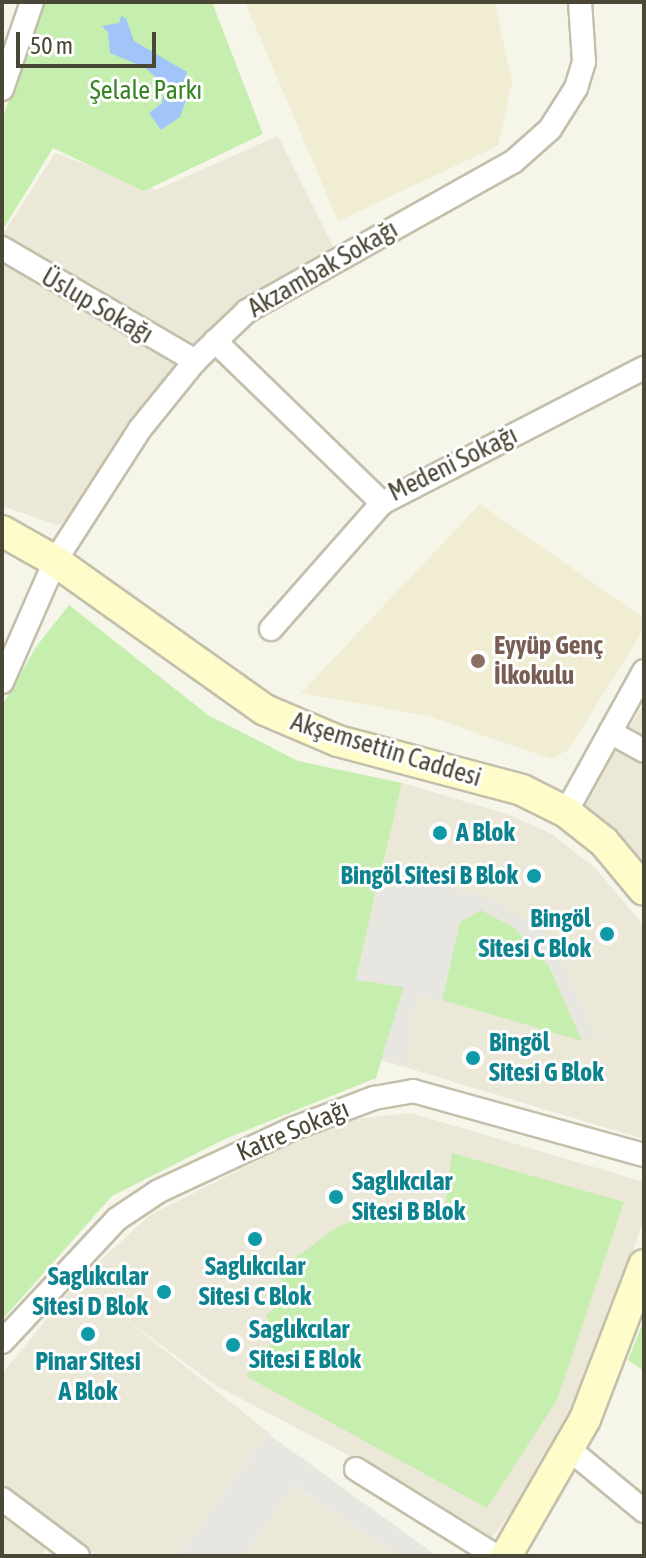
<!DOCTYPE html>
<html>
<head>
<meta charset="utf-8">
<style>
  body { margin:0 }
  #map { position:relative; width:646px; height:1558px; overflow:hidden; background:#f6f5e9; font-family:"Asap Condensed",sans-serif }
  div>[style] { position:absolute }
  .residential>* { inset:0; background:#ebe8d7 }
  .education>* { inset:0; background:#f1edd2 }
  .green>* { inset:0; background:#c6eeaf }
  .parking>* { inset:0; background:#e7e6e1 }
  .water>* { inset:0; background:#a1c5f8 }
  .roads { filter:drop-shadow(2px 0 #c3bfab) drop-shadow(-2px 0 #c3bfab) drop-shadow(0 2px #c3bfab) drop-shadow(0 -2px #c3bfab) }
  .street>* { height:22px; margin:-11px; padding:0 11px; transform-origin:11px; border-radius:11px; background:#fff }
  .secondary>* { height:30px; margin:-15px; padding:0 15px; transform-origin:15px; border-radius:15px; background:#fffccb }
  .dots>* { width:22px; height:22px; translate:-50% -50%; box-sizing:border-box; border:4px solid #fff; border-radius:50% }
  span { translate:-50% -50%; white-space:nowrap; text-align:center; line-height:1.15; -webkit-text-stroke:6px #fff; paint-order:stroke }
  .park-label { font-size:26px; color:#368422 }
  .street-label { font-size:26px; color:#4b4736 }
  .education-label { font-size:26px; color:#785e54; font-weight:700 }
  .left { translate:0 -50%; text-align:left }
  .culture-label { font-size:26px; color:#0d838f; font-weight:700 }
  .right { translate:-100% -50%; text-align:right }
  .frame { position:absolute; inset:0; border:4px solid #4b4736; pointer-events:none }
  .scale { position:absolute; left:16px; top:32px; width:140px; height:36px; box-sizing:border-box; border:4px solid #4b4736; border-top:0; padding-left:10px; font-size:24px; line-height:28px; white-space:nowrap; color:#4b4736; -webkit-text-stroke:6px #fff; paint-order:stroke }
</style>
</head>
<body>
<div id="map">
  <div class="residential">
    <div style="clip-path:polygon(278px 136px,333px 246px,180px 363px,60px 526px,2px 506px,2px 236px,55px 153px,156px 190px)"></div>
    <div style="clip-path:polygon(644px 703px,644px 881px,584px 803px)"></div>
    <div style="clip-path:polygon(402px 783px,507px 814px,552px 834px,596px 869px,644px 926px,644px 1139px,381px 1060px,404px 987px,356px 980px)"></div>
    <div style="clip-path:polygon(411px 1113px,644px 1182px,644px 1219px,578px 1407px,539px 1476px,490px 1540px,363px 1463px,215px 1385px,119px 1314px,273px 1436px,267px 1433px,178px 1556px,98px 1556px,2px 1482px,2px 1374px,77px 1282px,150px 1215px,336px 1121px)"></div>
    <div style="clip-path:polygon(293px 1485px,397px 1556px,244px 1556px)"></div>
    <div style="clip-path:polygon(2px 1511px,49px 1544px,40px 1556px,2px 1556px)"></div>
  </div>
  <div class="education">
    <div style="clip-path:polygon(245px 2px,495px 2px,512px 83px,498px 146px,338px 221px)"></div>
    <div style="clip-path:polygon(480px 504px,644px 618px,644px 629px,568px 750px,551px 759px,428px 716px,301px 693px)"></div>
  </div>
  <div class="green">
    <div style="clip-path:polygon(44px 2px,212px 2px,263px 134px,144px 191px,53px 148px,2px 231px,2px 120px)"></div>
    <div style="clip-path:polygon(69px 605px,208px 715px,298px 761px,402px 783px,356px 979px,404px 987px,376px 1078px,225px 1139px,112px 1196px,2px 1320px,2px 706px,36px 647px)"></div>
    <div style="clip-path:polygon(481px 910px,515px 928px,549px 966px,582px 1041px,442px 1000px,460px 922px)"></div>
    <div style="clip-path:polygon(452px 1153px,624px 1202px,557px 1400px,487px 1508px,246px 1376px,273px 1342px,265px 1336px,273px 1328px,266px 1316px,292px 1290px,278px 1277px,286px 1265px,337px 1227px,377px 1211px,445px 1207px)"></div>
    <div style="clip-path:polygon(644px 1320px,644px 1371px,628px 1360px)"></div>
  </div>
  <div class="parking">
    <div style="clip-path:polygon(381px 867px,497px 901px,549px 935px,596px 1036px,582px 1041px,549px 966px,515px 928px,481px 910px,460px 922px,442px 1000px,416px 997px,406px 1065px,381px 1060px,404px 987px,356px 980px)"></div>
    <div style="clip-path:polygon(267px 1433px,437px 1556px,397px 1556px,294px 1485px,244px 1556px,178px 1556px)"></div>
  </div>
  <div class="water">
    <div style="clip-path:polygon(121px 16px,126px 18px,134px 41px,187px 72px,182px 86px,187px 97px,180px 117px,161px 130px,149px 113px,162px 103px,165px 85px,144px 67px,110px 53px,108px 32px,102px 26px,119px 23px)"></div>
  </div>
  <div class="roads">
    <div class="street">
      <div style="left:2px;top:89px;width:92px;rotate:-71deg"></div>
      <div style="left:2px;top:248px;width:224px;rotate:30.3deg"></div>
      <div style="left:215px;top:341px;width:233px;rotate:44.1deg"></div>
      <div style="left:382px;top:503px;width:295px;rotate:-27.3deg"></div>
      <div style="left:271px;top:629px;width:168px;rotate:-48.6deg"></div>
      <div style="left:2px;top:682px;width:132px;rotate:-66.3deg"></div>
      <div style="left:55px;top:561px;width:157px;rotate:-57.2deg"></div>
      <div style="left:140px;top:429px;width:87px;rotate:-51deg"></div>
      <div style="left:195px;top:361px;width:72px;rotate:-43.9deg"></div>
      <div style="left:247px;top:311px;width:305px;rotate:-29.3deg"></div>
      <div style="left:513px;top:162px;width:50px;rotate:-41.7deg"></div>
      <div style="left:550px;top:129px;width:49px;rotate:-57.6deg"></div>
      <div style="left:576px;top:88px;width:27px;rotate:-73deg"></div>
      <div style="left:584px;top:62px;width:60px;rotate:-93.8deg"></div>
      <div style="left:610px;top:732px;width:39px;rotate:29deg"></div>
      <div style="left:566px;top:812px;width:161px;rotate:-61deg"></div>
      <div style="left:2px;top:1342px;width:168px;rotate:-46.9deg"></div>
      <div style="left:117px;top:1219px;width:50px;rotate:-33.7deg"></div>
      <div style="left:159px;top:1191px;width:147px;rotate:-25deg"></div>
      <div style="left:292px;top:1129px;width:88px;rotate:-20.7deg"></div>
      <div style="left:374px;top:1098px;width:40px;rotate:-10deg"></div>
      <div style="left:413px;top:1091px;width:240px;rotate:15.5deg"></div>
      <div style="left:569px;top:1449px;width:97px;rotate:39.6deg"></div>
      <div style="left:356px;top:1469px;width:165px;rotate:31.9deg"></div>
      <div style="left:2px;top:1499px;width:95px;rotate:36.9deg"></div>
    </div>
    <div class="secondary">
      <div style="left:2px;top:531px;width:61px;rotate:29.5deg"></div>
      <div style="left:55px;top:561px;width:257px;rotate:35.4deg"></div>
      <div style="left:265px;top:710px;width:79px;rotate:23deg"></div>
      <div style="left:338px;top:741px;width:190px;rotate:14.9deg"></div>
      <div style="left:522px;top:790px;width:49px;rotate:26.6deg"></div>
      <div style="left:566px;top:812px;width:48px;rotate:38.3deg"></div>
      <div style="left:604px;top:842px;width:62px;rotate:50.2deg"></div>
      <div style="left:506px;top:1556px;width:158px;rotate:-60deg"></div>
      <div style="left:585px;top:1419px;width:165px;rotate:-69deg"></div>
    </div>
  </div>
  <div class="dots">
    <div style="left:478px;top:661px;background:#8d6e63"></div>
    <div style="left:440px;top:833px;background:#0f9aa8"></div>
    <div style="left:534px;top:876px;background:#0f9aa8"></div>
    <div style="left:607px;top:934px;background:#0f9aa8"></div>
    <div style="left:473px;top:1058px;background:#0f9aa8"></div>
    <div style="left:336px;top:1197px;background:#0f9aa8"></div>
    <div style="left:255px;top:1239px;background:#0f9aa8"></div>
    <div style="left:164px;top:1292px;background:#0f9aa8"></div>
    <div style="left:88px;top:1334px;background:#0f9aa8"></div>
    <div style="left:233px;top:1345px;background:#0f9aa8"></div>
  </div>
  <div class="park-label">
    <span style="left:146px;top:91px">Şelale Parkı</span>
  </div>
  <div class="street-label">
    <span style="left:323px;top:269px;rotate:-30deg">Akzambak Sokağı</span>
    <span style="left:97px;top:306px;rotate:30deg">Üslup Sokağı</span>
    <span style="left:453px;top:464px;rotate:-26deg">Medeni Sokağı</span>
    <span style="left:386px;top:750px;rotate:17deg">Akşemsettin Caddesi</span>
    <span style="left:293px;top:1131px;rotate:-23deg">Katre Sokağı</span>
  </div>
  <div class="education-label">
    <span class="left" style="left:494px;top:661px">Eyyüp Genç<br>İlkokulu</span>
  </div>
  <div class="culture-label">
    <span class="left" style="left:456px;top:833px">A Blok</span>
    <span class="right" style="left:518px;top:876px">Bingöl Sitesi B Blok</span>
    <span class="right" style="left:591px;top:934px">Bingöl<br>Sitesi C Blok</span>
    <span class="left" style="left:489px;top:1058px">Bingöl<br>Sitesi G Blok</span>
    <span class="left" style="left:352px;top:1197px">Saglıkcılar<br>Sitesi B Blok</span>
    <span style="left:255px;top:1282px">Saglıkcılar<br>Sitesi C Blok</span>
    <span class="right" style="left:148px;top:1292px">Saglıkcılar<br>Sitesi D Blok</span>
    <span class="left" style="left:249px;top:1345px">Saglıkcılar<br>Sitesi E Blok</span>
    <span style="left:88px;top:1377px">Pinar Sitesi<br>A Blok</span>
  </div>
  <div class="frame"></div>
  <div class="scale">50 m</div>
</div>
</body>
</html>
